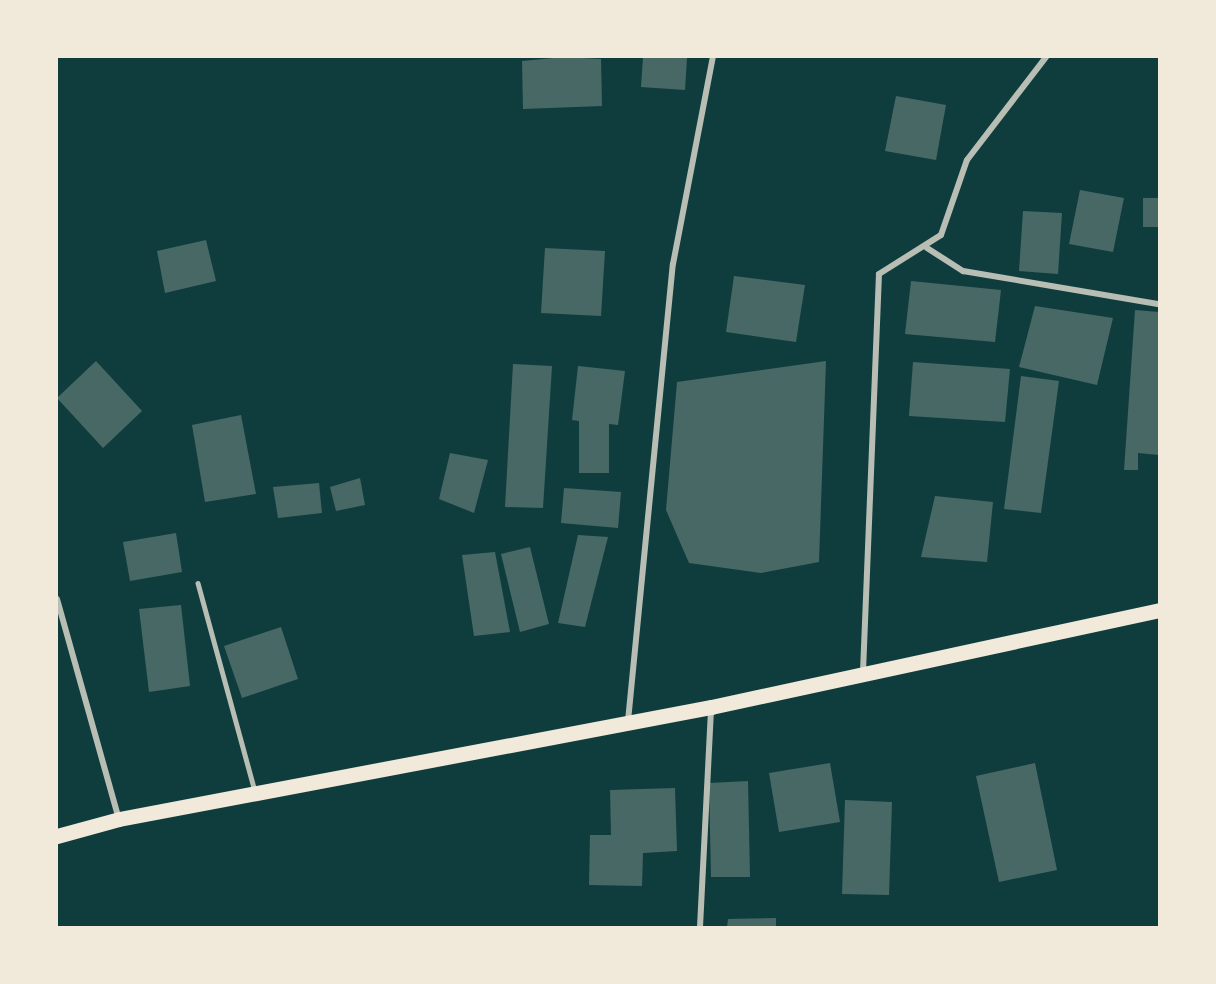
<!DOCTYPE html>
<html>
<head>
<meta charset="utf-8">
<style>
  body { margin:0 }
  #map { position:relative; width:1216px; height:984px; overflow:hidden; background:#0f3d3e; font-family:"PT Sans",sans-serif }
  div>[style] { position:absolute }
  .building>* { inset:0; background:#486865 }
  .service>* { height:4.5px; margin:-2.25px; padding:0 2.25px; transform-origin:2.25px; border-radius:2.25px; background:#b8beb3 }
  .minor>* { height:6px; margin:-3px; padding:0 3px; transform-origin:3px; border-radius:3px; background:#b8beb3 }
  .primary>* { height:15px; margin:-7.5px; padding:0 7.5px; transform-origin:7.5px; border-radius:7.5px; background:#f1e9da }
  span { translate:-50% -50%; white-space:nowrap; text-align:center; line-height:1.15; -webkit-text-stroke:6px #f1e9da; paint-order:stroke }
  .frame { position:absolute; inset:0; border:58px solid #f1e9da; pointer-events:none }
</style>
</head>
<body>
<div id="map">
  <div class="building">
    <div style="clip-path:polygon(564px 57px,601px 59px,602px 106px,523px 109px,522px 61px)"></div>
    <div style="clip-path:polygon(643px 57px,687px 58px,685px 90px,641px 87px)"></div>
    <div style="clip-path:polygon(896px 96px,946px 105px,936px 160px,885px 151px)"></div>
    <div style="clip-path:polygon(1080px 190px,1124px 198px,1113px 252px,1069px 244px)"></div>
    <div style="clip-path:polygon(1143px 198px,1159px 198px,1159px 227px,1143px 227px)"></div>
    <div style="clip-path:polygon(1023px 211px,1062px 213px,1058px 274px,1019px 271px)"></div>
    <div style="clip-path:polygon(206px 240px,216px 281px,165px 293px,157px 251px)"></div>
    <div style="clip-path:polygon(545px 248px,605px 251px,601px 316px,541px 313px)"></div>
    <div style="clip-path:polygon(734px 276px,805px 285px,796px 342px,726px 332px)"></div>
    <div style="clip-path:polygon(911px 281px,1001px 290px,995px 342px,905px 334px)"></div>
    <div style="clip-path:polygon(1035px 306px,1113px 318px,1097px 385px,1019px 367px)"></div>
    <div style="clip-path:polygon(1135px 310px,1159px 312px,1159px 455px,1138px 453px,1138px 470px,1124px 470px)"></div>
    <div style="clip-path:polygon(96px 361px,142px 411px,103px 448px,57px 398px)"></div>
    <div style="clip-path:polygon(826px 361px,819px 562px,761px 573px,689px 563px,666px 510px,677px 382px)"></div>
    <div style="clip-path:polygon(913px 362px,1010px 369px,1005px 422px,909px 416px)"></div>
    <div style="clip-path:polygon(513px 364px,552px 366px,543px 508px,505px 507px)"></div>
    <div style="clip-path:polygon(578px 366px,625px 371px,618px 425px,609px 424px,609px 473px,579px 473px,579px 421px,572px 420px)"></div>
    <div style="clip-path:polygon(1021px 376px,1059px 381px,1041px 513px,1004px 509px)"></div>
    <div style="clip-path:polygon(241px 415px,256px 494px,205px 502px,192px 425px)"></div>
    <div style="clip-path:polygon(450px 453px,488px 460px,474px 513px,439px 499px)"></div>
    <div style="clip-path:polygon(360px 478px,365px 505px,336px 511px,330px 487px)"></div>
    <div style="clip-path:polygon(319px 483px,322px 513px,278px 518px,273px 487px)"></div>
    <div style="clip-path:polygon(564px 488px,621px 492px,618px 528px,561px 523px)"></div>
    <div style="clip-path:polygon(935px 496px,993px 502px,987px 562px,921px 557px)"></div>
    <div style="clip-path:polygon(176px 533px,182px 572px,130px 581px,123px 542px)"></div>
    <div style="clip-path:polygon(578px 535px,608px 537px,585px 627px,558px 623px)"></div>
    <div style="clip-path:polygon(530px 547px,549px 624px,520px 632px,501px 554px)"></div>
    <div style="clip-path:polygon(495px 552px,510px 632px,474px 636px,462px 555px)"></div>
    <div style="clip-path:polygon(181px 605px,190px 686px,149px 692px,139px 609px)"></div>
    <div style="clip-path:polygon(281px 627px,298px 679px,242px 698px,224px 646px)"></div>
    <div style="clip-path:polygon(830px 763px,840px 822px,779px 832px,769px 773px)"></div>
    <div style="clip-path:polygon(1035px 763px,1057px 870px,999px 882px,976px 776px)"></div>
    <div style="clip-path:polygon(748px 781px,750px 877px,711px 877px,709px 783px)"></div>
    <div style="clip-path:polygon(675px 788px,677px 851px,643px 853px,642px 886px,589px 885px,590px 835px,611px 835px,610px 790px)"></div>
    <div style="clip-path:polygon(845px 800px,892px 802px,889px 895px,842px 894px)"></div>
    <div style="clip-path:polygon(776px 918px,776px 927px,727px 927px,728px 919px)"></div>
  </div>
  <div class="service">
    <div style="left:198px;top:583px;width:216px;rotate:74.7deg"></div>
  </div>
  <div class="minor">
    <div style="left:927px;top:248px;width:43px;rotate:32.6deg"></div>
    <div style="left:963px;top:271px;width:199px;rotate:9.6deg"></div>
    <div style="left:57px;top:599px;width:229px;rotate:74.3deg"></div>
    <div style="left:863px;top:672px;width:398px;rotate:-87.7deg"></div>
    <div style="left:879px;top:274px;width:73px;rotate:-32.2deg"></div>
    <div style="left:941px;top:235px;width:79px;rotate:-70.9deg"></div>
    <div style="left:967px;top:160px;width:130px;rotate:-52.5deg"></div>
    <div style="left:628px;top:721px;width:459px;rotate:-84.4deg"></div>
    <div style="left:673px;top:264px;width:211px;rotate:-79.1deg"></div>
    <div style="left:700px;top:927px;width:219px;rotate:-87.1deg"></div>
  </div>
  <div class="primary">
    <div style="left:57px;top:836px;width:64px;rotate:-15.3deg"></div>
    <div style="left:119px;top:819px;width:603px;rotate:-10.71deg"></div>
    <div style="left:711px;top:707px;width:458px;rotate:-12.2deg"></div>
  </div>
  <div class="frame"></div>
</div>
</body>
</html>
